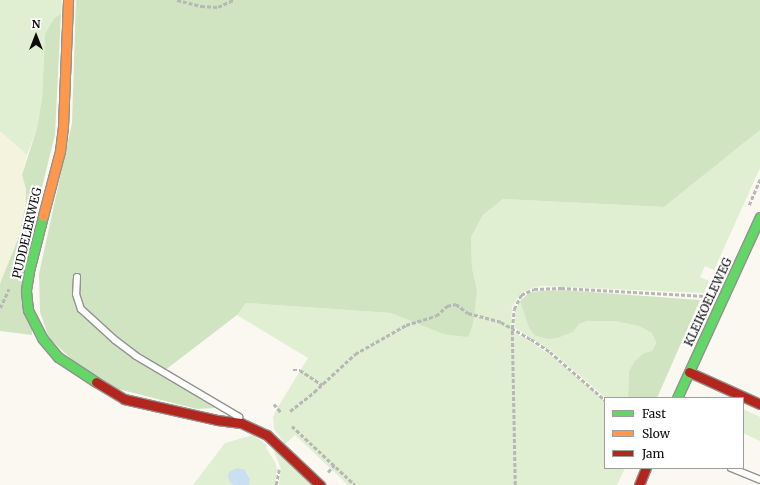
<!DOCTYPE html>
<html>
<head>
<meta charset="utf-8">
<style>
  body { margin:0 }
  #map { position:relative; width:760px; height:485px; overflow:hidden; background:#faf8f0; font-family:Merriweather,serif }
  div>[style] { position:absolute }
  .farmland>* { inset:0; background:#f4f4de }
  .green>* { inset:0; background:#e0eed2 }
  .forest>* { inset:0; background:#d0e4c1 }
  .water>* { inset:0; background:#cadff1 }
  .path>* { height:2.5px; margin-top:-1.25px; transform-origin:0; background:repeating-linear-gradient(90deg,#b7b7b5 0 4px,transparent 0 6px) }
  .roads { filter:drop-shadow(1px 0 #93928f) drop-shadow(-1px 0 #93928f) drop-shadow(0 1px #93928f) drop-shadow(0 -1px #93928f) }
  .lane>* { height:6px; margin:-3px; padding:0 3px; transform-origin:3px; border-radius:3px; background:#fefefd }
  .fast>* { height:9px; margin:-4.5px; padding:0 4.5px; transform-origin:4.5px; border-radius:4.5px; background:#63d668 }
  .slow>* { height:9px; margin:-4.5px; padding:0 4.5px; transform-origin:4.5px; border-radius:4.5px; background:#ff974d }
  .jam>* { height:9px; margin:-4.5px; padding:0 4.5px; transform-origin:4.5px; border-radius:4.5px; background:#b3261e }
  span { translate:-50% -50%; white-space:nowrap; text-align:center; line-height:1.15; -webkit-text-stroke:4px #fff; paint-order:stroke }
  .street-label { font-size:12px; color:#0c0c0c }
  .legend { position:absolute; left:604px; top:397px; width:140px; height:72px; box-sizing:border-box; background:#fff; border:1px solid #9e9e9e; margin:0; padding:5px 7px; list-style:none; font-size:12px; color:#0c0c0c }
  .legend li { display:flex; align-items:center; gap:8px; height:20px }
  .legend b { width:20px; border:1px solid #9e9e9e }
  .north { position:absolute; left:16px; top:16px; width:40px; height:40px; -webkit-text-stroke:3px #fff; paint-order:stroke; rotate:0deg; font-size:11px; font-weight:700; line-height:16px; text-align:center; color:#0c0c0c }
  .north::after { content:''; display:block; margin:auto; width:14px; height:18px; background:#0c0c0c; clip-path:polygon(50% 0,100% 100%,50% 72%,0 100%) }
</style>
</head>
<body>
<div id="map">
  <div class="farmland">
    <div style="clip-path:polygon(0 131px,27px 155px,22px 175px,26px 189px,26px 203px,19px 236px,0 284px)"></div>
  </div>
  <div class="green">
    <div style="clip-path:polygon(0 0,62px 0,61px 14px,54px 18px,45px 34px,42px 98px,37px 128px,27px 155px,0 131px)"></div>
    <div style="clip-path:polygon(760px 130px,760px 168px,714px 270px,705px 266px,700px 277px,709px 281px,704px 293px,542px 286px,532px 288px,521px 293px,512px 307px,511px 325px,515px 333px,534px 344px,554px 358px,605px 401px,605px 468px,625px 468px,617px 485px,348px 485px,295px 435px,285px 444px,274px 429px,273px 417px,276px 410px,308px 358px,237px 315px,246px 303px,391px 313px,443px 334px,477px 290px,472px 268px,471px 237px,483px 215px,503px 199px,664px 207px)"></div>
    <div style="clip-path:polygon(520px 301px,529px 328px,534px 335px,573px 332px,578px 324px,588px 321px,614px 321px,639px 326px,652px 333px,656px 343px,652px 351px,644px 353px,629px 371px,628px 398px,606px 398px,550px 350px,514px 327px,516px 309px)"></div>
    <div style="clip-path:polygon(743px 409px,760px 417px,760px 441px,743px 433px)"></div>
    <div style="clip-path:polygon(253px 435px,267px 445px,266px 448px,275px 462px,277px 470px,275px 485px,249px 485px,249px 476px,245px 470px,228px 479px,234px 485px,193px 485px,225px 443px)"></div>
    <div style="clip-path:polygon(273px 449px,312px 485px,279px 485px,281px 469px)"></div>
  </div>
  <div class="forest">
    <div style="clip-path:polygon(76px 0,760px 0,760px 130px,664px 207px,503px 199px,483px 215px,471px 237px,472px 268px,477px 290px,473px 324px,468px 337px,443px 334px,391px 313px,246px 303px,237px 315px,160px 374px,215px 408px,197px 409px,114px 388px,80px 367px,49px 338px,40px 312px,39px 274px,72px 123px)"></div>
    <div style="clip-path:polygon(61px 14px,55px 135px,31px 231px,32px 335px,0 331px,0 284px,19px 236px,26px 203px,26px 189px,22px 175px,37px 128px,42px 98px,45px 34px,54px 18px)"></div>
    <div style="clip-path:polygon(562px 290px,700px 300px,657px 398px,628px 397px,629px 371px,635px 361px,644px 353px,652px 351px,656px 343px,652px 333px,639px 326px,614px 321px,588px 321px,579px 324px,573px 332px,557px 338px,548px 339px,534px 335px,529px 328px,520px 301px,529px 293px,539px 291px)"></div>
  </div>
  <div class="water">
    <div style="clip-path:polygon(237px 468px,245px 470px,250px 479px,249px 485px,234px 485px,229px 481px,228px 477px,229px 472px)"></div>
  </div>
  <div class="path">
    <div style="left:177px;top:0;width:25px;rotate:14deg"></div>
    <div style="left:201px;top:6px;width:17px;rotate:3deg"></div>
    <div style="left:218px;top:7px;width:17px;rotate:-25deg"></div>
    <div style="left:749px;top:205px;width:28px;rotate:-67deg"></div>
    <div style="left:0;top:308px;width:21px;rotate:-65deg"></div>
    <div style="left:293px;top:370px;width:7px"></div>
    <div style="left:300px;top:370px;width:27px;rotate:34deg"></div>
    <div style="left:274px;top:404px;width:11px;rotate:49deg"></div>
    <div style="left:290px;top:411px;width:31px;rotate:-38deg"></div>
    <div style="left:314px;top:392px;width:56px;rotate:-42.8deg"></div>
    <div style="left:355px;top:354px;width:59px;rotate:-29.6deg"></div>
    <div style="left:406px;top:325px;width:31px;rotate:-17deg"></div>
    <div style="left:436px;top:316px;width:15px;rotate:-42deg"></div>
    <div style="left:447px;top:306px;width:9px;rotate:-13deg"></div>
    <div style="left:456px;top:304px;width:15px;rotate:37deg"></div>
    <div style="left:468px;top:313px;width:34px;rotate:15deg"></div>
    <div style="left:501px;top:322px;width:34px;rotate:30deg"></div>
    <div style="left:531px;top:339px;width:23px;rotate:34deg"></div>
    <div style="left:550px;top:352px;width:73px;rotate:41.1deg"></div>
    <div style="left:292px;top:426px;width:86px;rotate:43.1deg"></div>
    <div style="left:328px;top:472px;width:9px;rotate:-49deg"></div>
    <div style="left:276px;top:485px;width:16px;rotate:-79deg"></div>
    <div style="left:515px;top:485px;width:156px;rotate:-91.1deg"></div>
    <div style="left:512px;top:329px;width:20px;rotate:-84deg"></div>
    <div style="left:514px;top:309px;width:16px;rotate:-63deg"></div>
    <div style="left:521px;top:295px;width:14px;rotate:-25deg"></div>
    <div style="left:534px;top:289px;width:27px;rotate:-2deg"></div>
    <div style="left:561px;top:288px;width:145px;rotate:3.2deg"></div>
  </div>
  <div class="roads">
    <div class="lane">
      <div style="left:77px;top:277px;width:17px;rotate:93deg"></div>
      <div style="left:76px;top:294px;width:16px;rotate:72deg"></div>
      <div style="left:81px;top:309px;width:46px;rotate:42.4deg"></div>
      <div style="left:115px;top:340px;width:26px;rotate:37deg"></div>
      <div style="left:136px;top:356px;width:120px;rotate:30.6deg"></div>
      <div style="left:731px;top:468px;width:31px;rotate:22deg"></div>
    </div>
    <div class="fast">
      <div style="left:43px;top:216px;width:57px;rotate:104.3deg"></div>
      <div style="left:29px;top:271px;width:20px;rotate:99deg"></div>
      <div style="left:26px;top:291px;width:19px;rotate:84deg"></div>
      <div style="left:28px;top:310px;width:31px;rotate:63deg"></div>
      <div style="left:42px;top:338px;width:25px;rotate:50deg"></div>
      <div style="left:58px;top:357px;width:45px;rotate:33.3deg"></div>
      <div style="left:677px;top:398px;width:199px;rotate:-65.4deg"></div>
    </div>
    <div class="slow">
      <div style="left:43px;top:216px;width:67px;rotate:-75.3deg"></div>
      <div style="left:60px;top:151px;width:25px;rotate:-83deg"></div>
      <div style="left:63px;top:126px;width:126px;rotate:-87.7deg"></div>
    </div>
    <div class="jam">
      <div style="left:689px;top:372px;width:78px;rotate:24.3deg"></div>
      <div style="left:96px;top:382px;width:33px;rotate:31deg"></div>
      <div style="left:124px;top:399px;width:95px;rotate:12.7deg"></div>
      <div style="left:217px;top:420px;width:24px;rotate:7deg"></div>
      <div style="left:241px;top:423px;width:29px;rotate:25deg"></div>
      <div style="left:267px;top:435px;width:73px;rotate:43.3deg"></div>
      <div style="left:639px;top:485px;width:18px;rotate:-68deg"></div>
    </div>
  </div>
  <div class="street-label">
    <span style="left:27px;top:233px;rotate:-77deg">PUDDELERWEG</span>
    <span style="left:708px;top:302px;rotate:-65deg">KLEIKOELEWEG</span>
  </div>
  <ul class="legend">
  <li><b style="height:5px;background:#63d668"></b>Fast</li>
  <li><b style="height:5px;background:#ff974d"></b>Slow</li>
  <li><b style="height:5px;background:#b3261e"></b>Jam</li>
  </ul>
  <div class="north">N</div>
</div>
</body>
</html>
